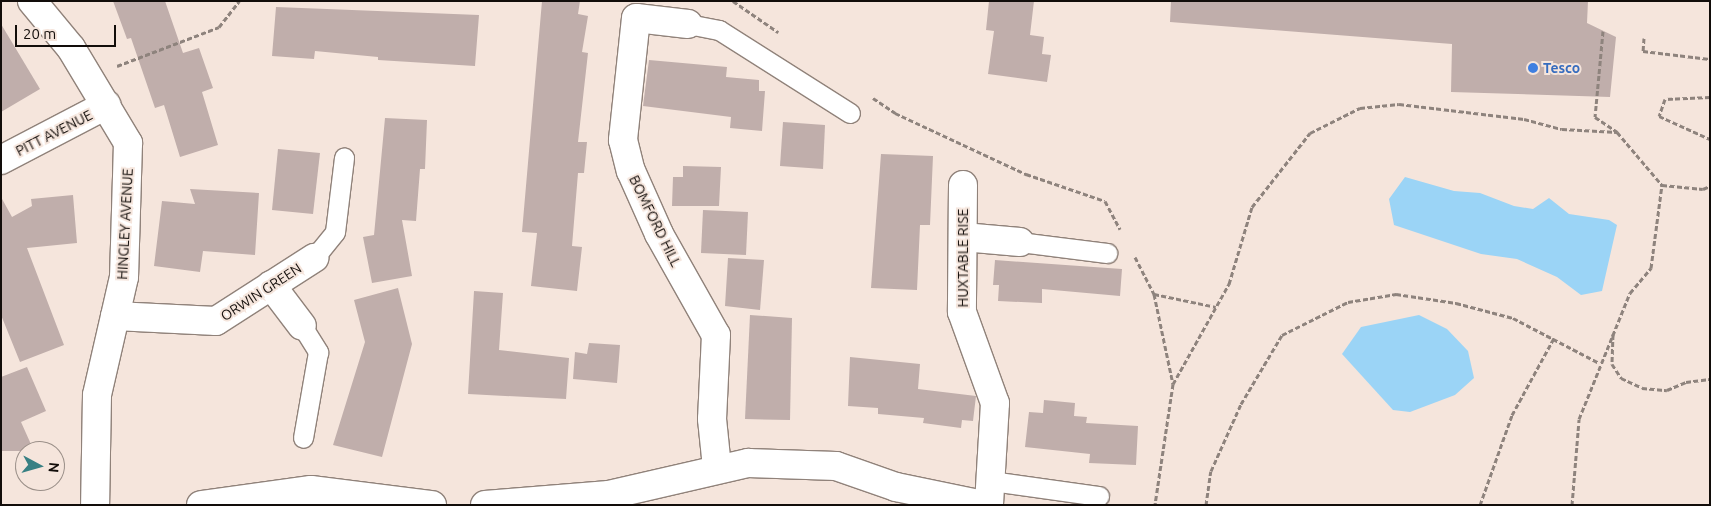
<!DOCTYPE html>
<html>
<head>
<meta charset="utf-8">
<style>
  body { margin:0 }
  #map { position:relative; width:1711px; height:506px; overflow:hidden; background:#f5e5dc; font-family:Ubuntu,sans-serif }
  div>[style] { position:absolute }
  .water>* { inset:0; background:#9bd4f6 }
  .building>* { inset:0; background:#c0aeab }
  .path>* { height:3px; margin-top:-1.5px; transform-origin:0; background:repeating-linear-gradient(90deg,#8e837d 0 5px,transparent 0 7.5px) }
  .roads { filter:drop-shadow(1px 0 #90827a) drop-shadow(-1px 0 #90827a) drop-shadow(0 1px #90827a) drop-shadow(0 -1px #90827a) }
  .service>* { height:19px; margin:-9.5px; padding:0 9.5px; transform-origin:9.5px; border-radius:9.5px; background:#fff }
  .minor>* { height:28px; margin:-14px; padding:0 14px; transform-origin:14px; border-radius:14px; background:#fff }
  .dots>* { width:14px; height:14px; translate:-50% -50%; box-sizing:border-box; border:2px solid #f5e5dc; border-radius:50% }
  span { translate:-50% -50%; white-space:nowrap; text-align:center; line-height:1.15; -webkit-text-stroke:4px #f5e5dc; paint-order:stroke }
  .shop-label { font-size:14px; color:#366cbe; font-weight:700 }
  .left { translate:0 -50%; text-align:left }
  .street-label { font-size:14px; color:#120d0a }
  .frame { position:absolute; inset:0; border:2px solid #120d0a; pointer-events:none }
  .north { position:absolute; left:15px; top:441px; width:50px; height:50px; box-sizing:border-box; background:#f5e5dc; border:1px solid #9a8f88; border-radius:50%; rotate:96deg; font-size:14px; font-weight:700; line-height:20px; text-align:center; color:#120d0a }
  .north::after { content:''; display:block; margin:auto; width:18px; height:22px; background:#388083; clip-path:polygon(50% 0,100% 100%,50% 72%,0 100%) }
  .scale { position:absolute; left:15px; top:25px; width:101px; height:22px; box-sizing:border-box; border:2px solid #120d0a; border-top:0; padding-left:6px; font-size:15px; line-height:18px; white-space:nowrap; color:#120d0a; -webkit-text-stroke:4px #f5e5dc; paint-order:stroke }
</style>
</head>
<body>
<div id="map">
  <div class="water">
    <div style="clip-path:polygon(1405px 177px,1454px 191px,1480px 193px,1514px 206px,1533px 209px,1549px 198px,1569px 214px,1609px 220px,1617px 225px,1602px 291px,1581px 295px,1557px 277px,1517px 259px,1481px 254px,1394px 225px,1389px 199px)"></div>
    <div style="clip-path:polygon(1419px 315px,1447px 329px,1468px 351px,1474px 378px,1455px 395px,1410px 412px,1393px 410px,1342px 354px,1361px 327px)"></div>
  </div>
  <div class="building">
    <div style="clip-path:polygon(113px 1px,165px 1px,183px 53px,199px 48px,213px 88px,202px 92px,218px 145px,180px 157px,164px 105px,155px 108px,131px 38px,127px 39px)"></div>
    <div style="clip-path:polygon(542px 1px,580px 1px,578px 14px,588px 16px,582px 52px,588px 53px,578px 142px,587px 142px,584px 173px,578px 173px,572px 246px,582px 247px,577px 291px,531px 286px,537px 233px,522px 232px)"></div>
    <div style="clip-path:polygon(989px 1px,1034px 1px,1030px 35px,1044px 37px,1042px 54px,1051px 55px,1047px 82px,988px 74px,994px 31px,986px 30px)"></div>
    <div style="clip-path:polygon(1171px 1px,1588px 1px,1587px 23px,1616px 37px,1610px 97px,1451px 92px,1452px 44px,1170px 22px)"></div>
    <div style="clip-path:polygon(276px 7px,479px 15px,475px 66px,378px 60px,378px 57px,315px 51px,314px 59px,272px 56px)"></div>
    <div style="clip-path:polygon(1px 24px,40px 89px,1px 112px)"></div>
    <div style="clip-path:polygon(649px 60px,727px 67px,726px 77px,759px 80px,759px 91px,765px 91px,762px 131px,730px 128px,731px 117px,643px 106px)"></div>
    <div style="clip-path:polygon(385px 118px,427px 120px,425px 169px,420px 169px,416px 221px,402px 220px,412px 276px,372px 283px,363px 237px,374px 235px)"></div>
    <div style="clip-path:polygon(783px 122px,825px 125px,823px 169px,780px 166px)"></div>
    <div style="clip-path:polygon(278px 149px,320px 153px,313px 214px,272px 210px)"></div>
    <div style="clip-path:polygon(881px 154px,933px 156px,930px 225px,920px 225px,917px 290px,871px 288px)"></div>
    <div style="clip-path:polygon(683px 166px,721px 167px,719px 206px,672px 206px,673px 177px,683px 177px)"></div>
    <div style="clip-path:polygon(190px 189px,259px 193px,255px 255px,203px 251px,200px 272px,154px 266px,162px 201px,195px 204px)"></div>
    <div style="clip-path:polygon(73px 195px,77px 243px,27px 248px,64px 345px,20px 362px,1px 315px,1px 197px,12px 217px,32px 206px,31px 199px)"></div>
    <div style="clip-path:polygon(703px 210px,748px 212px,746px 255px,701px 253px)"></div>
    <div style="clip-path:polygon(728px 258px,764px 260px,760px 310px,725px 306px)"></div>
    <div style="clip-path:polygon(995px 260px,1122px 269px,1120px 296px,1042px 289px,1042px 303px,998px 301px,999px 285px,993px 285px)"></div>
    <div style="clip-path:polygon(398px 288px,412px 344px,382px 457px,333px 445px,365px 342px,354px 300px)"></div>
    <div style="clip-path:polygon(474px 291px,503px 293px,499px 350px,569px 358px,566px 399px,468px 394px)"></div>
    <div style="clip-path:polygon(750px 315px,792px 318px,790px 420px,745px 419px)"></div>
    <div style="clip-path:polygon(589px 343px,620px 345px,617px 383px,573px 379px,575px 352px,587px 354px)"></div>
    <div style="clip-path:polygon(850px 357px,920px 364px,918px 389px,976px 396px,973px 421px,962px 420px,961px 428px,923px 423px,924px 418px,878px 414px,878px 408px,848px 406px)"></div>
    <div style="clip-path:polygon(27px 367px,46px 411px,21px 422px,34px 451px,1px 451px,1px 377px)"></div>
    <div style="clip-path:polygon(1044px 400px,1075px 403px,1074px 416px,1087px 417px,1086px 423px,1138px 426px,1136px 465px,1089px 463px,1090px 454px,1025px 447px,1029px 412px,1043px 413px)"></div>
  </div>
  <div class="path">
    <div style="left:733px;top:1px;width:55px;rotate:34.6deg"></div>
    <div style="left:1603px;top:31px;width:86px;rotate:95.3deg"></div>
    <div style="left:1595px;top:117px;width:27px;rotate:34deg"></div>
    <div style="left:1617px;top:132px;width:70px;rotate:49.7deg"></div>
    <div style="left:1644px;top:38px;width:13px;rotate:94deg"></div>
    <div style="left:1643px;top:51px;width:67px;rotate:6.8deg"></div>
    <div style="left:117px;top:66px;width:109px;rotate:-20.9deg"></div>
    <div style="left:219px;top:27px;width:33px;rotate:-52deg"></div>
    <div style="left:1710px;top:97px;width:45px;rotate:177.5deg"></div>
    <div style="left:1665px;top:99px;width:18px;rotate:109deg"></div>
    <div style="left:1659px;top:116px;width:56px;rotate:24.3deg"></div>
    <div style="left:873px;top:98px;width:27px;rotate:34deg"></div>
    <div style="left:895px;top:113px;width:145px;rotate:25deg"></div>
    <div style="left:1026px;top:174px;width:83px;rotate:18.9deg"></div>
    <div style="left:1105px;top:201px;width:32px;rotate:62deg"></div>
    <div style="left:1135px;top:257px;width:42px;rotate:62.8deg"></div>
    <div style="left:1154px;top:294px;width:92px;rotate:78.1deg"></div>
    <div style="left:1173px;top:384px;width:122px;rotate:98.5deg"></div>
    <div style="left:1154px;top:294px;width:63px;rotate:11.8deg"></div>
    <div style="left:1613px;top:334px;width:30px;rotate:92deg"></div>
    <div style="left:1612px;top:364px;width:17px;rotate:57deg"></div>
    <div style="left:1621px;top:378px;width:23px;rotate:25deg"></div>
    <div style="left:1642px;top:388px;width:25px;rotate:5deg"></div>
    <div style="left:1667px;top:390px;width:21px;rotate:-23deg"></div>
    <div style="left:1686px;top:382px;width:24px;rotate:-7deg"></div>
    <div style="left:1173px;top:384px;width:115px;rotate:-60.8deg"></div>
    <div style="left:1229px;top:284px;width:80px;rotate:-73.4deg"></div>
    <div style="left:1252px;top:207px;width:94px;rotate:-51.9deg"></div>
    <div style="left:1310px;top:133px;width:56px;rotate:-26.6deg"></div>
    <div style="left:1360px;top:108px;width:39px;rotate:-6deg"></div>
    <div style="left:1399px;top:104px;width:126px;rotate:6.8deg"></div>
    <div style="left:1524px;top:119px;width:39px;rotate:15deg"></div>
    <div style="left:1562px;top:129px;width:55px;rotate:3.1deg"></div>
    <div style="left:1206px;top:505px;width:34px;rotate:-82deg"></div>
    <div style="left:1211px;top:471px;width:73px;rotate:-65.9deg"></div>
    <div style="left:1241px;top:404px;width:80px;rotate:-59.3deg"></div>
    <div style="left:1282px;top:335px;width:74px;rotate:-26.6deg"></div>
    <div style="left:1348px;top:302px;width:49px;rotate:-9.5deg"></div>
    <div style="left:1396px;top:294px;width:61px;rotate:8.5deg"></div>
    <div style="left:1456px;top:303px;width:59px;rotate:14.7deg"></div>
    <div style="left:1513px;top:318px;width:97px;rotate:27.6deg"></div>
    <div style="left:1480px;top:505px;width:96px;rotate:-70.4deg"></div>
    <div style="left:1512px;top:415px;width:88px;rotate:-61.4deg"></div>
    <div style="left:1572px;top:505px;width:86px;rotate:-85.3deg"></div>
    <div style="left:1579px;top:419px;width:136px;rotate:-68deg"></div>
    <div style="left:1630px;top:293px;width:33px;rotate:-50deg"></div>
    <div style="left:1651px;top:268px;width:84px;rotate:-82.5deg"></div>
    <div style="left:1662px;top:185px;width:41px;rotate:5.6deg"></div>
    <div style="left:1703px;top:189px;width:8px;rotate:-23deg"></div>
  </div>
  <div class="roads">
    <div class="service">
      <div style="left:688px;top:24px;width:32px;rotate:11deg"></div>
      <div style="left:719px;top:30px;width:155px;rotate:32.4deg"></div>
      <div style="left:1020px;top:242px;width:88px;rotate:7.2deg"></div>
      <div style="left:314px;top:258px;width:33px;rotate:-51deg"></div>
      <div style="left:335px;top:232px;width:75px;rotate:-83.1deg"></div>
      <div style="left:302px;top:326px;width:31px;rotate:58deg"></div>
      <div style="left:318px;top:352px;width:87px;rotate:99.9deg"></div>
      <div style="left:991px;top:481px;width:109px;rotate:7.9deg"></div>
    </div>
    <div class="minor">
      <div style="left:32px;top:1px;width:61px;rotate:50.3deg"></div>
      <div style="left:71px;top:48px;width:111px;rotate:59deg"></div>
      <div style="left:128px;top:143px;width:134px;rotate:91.7deg"></div>
      <div style="left:124px;top:277px;width:121px;rotate:102.9deg"></div>
      <div style="left:97px;top:395px;width:110px;rotate:91deg"></div>
      <div style="left:688px;top:24px;width:52px;rotate:-173.4deg"></div>
      <div style="left:636px;top:18px;width:123px;rotate:96.1deg"></div>
      <div style="left:623px;top:140px;width:32px;rotate:76deg"></div>
      <div style="left:631px;top:171px;width:69px;rotate:66deg"></div>
      <div style="left:659px;top:234px;width:116px;rotate:60.6deg"></div>
      <div style="left:716px;top:335px;width:84px;rotate:92.7deg"></div>
      <div style="left:712px;top:419px;width:48px;rotate:84.1deg"></div>
      <div style="left:1px;top:160px;width:119px;rotate:-27.6deg"></div>
      <div style="left:963px;top:185px;width:127px;rotate:90.5deg"></div>
      <div style="left:962px;top:312px;width:97px;rotate:70.1deg"></div>
      <div style="left:995px;top:403px;width:102px;rotate:93.4deg"></div>
      <div style="left:963px;top:237px;width:57px;rotate:5deg"></div>
      <div style="left:271px;top:285px;width:51px;rotate:52.9deg"></div>
      <div style="left:115px;top:316px;width:101px;rotate:2.8deg"></div>
      <div style="left:216px;top:321px;width:117px;rotate:-32.7deg"></div>
      <div style="left:201px;top:505px;width:111px;rotate:-7.8deg"></div>
      <div style="left:311px;top:490px;width:122px;rotate:7.1deg"></div>
      <div style="left:485px;top:505px;width:124px;rotate:-4.6deg"></div>
      <div style="left:609px;top:495px;width:143px;rotate:-13deg"></div>
      <div style="left:748px;top:463px;width:88px;rotate:2deg"></div>
      <div style="left:836px;top:466px;width:64px;rotate:19.3deg"></div>
      <div style="left:896px;top:487px;width:89px;rotate:11.7deg"></div>
    </div>
  </div>
  <div class="dots">
    <div style="left:1533px;top:68px;background:#3f7fe0"></div>
  </div>
  <div class="shop-label">
    <span class="left" style="left:1543px;top:68px">Tesco</span>
  </div>
  <div class="street-label">
    <span style="left:54px;top:133px;rotate:-27deg">PITT AVENUE</span>
    <span style="left:655px;top:221px;rotate:64deg">BOMFORD HILL</span>
    <span style="left:125px;top:224px;rotate:-87deg">HINGLEY AVENUE</span>
    <span style="left:963px;top:258px;rotate:-90deg">HUXTABLE RISE</span>
    <span style="left:261px;top:292px;rotate:-33deg">ORWIN GREEN</span>
  </div>
  <div class="frame"></div>
  <div class="north">N</div>
  <div class="scale">20 m</div>
</div>
</body>
</html>
